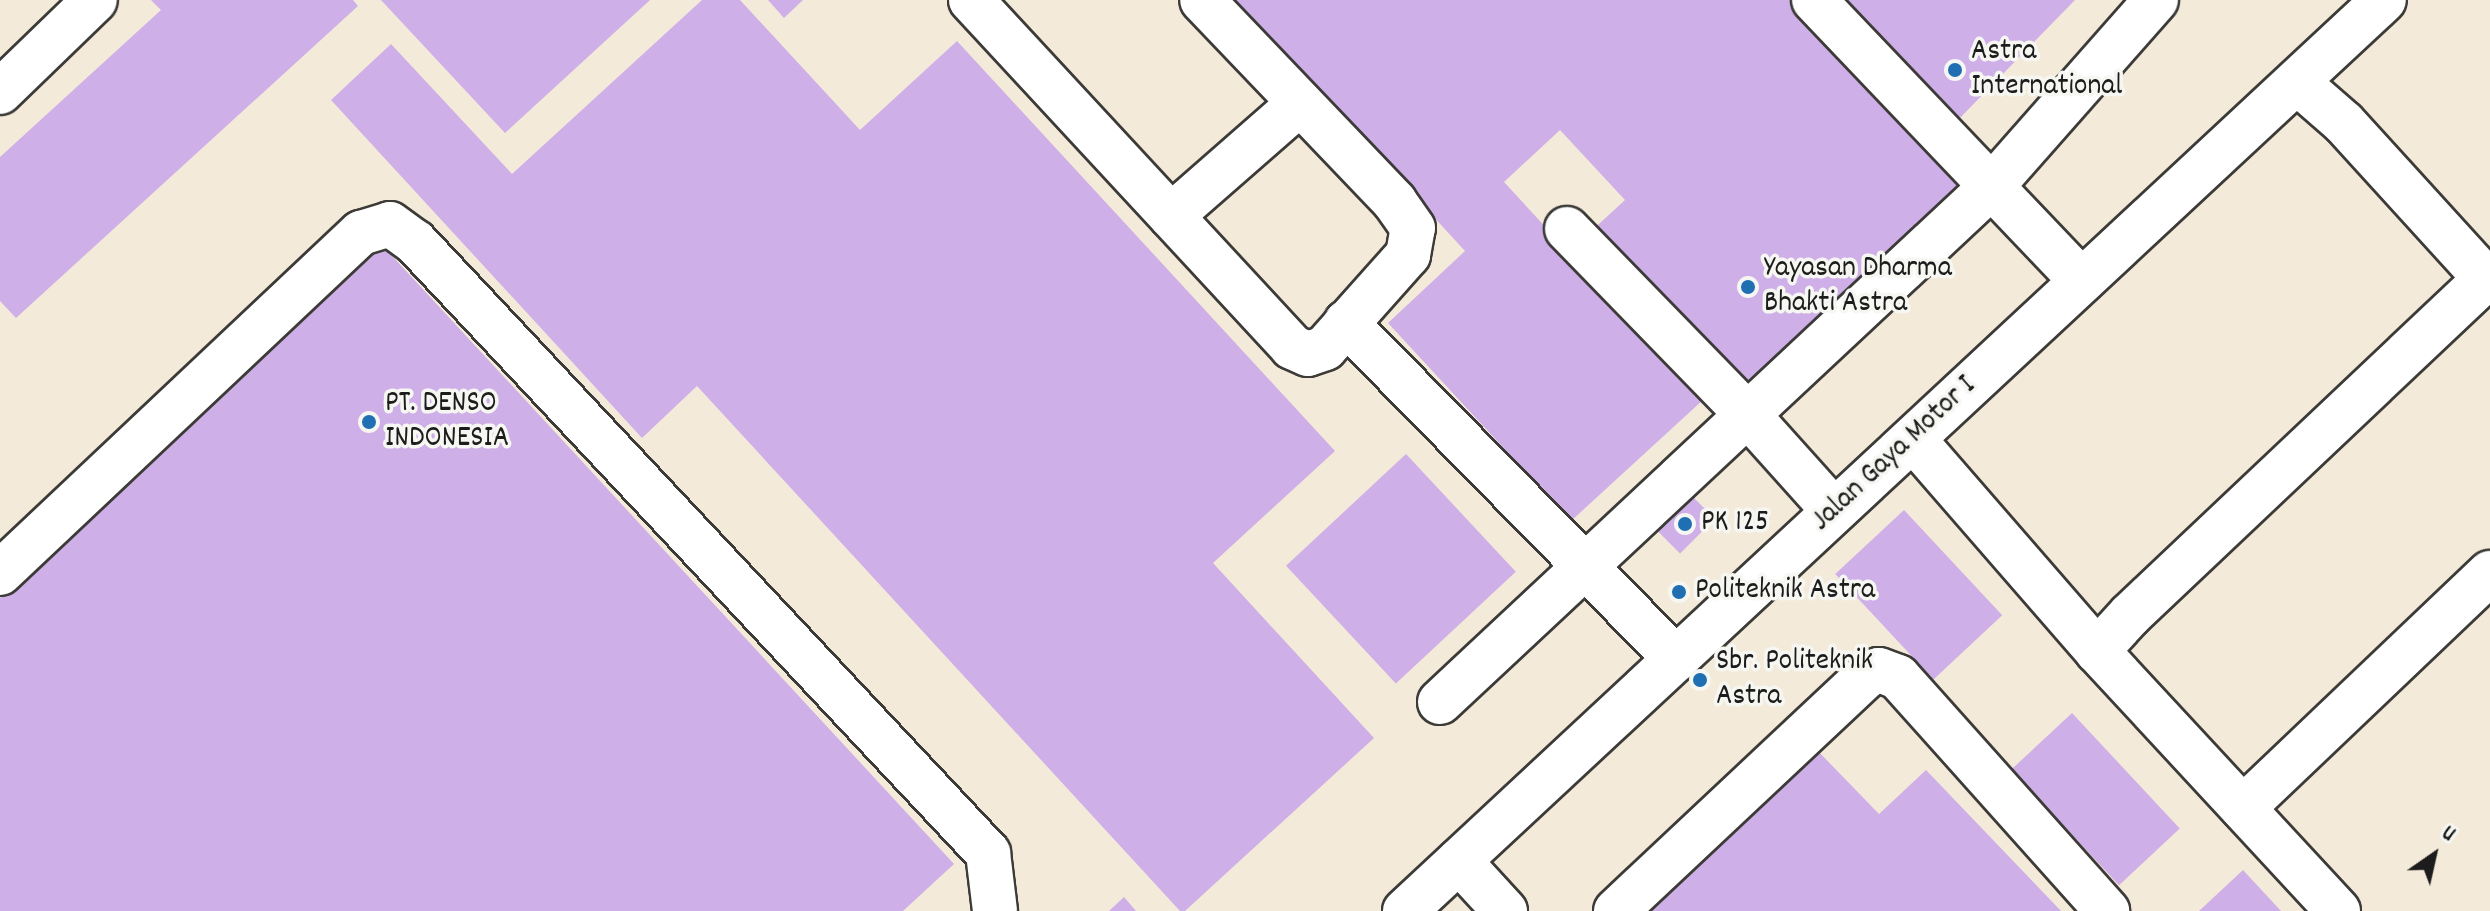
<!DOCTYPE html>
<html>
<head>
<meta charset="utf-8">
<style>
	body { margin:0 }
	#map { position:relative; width:2490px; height:911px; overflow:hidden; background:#f4eada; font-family:Dekko,sans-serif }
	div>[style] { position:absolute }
	.building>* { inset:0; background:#ceafe7; transform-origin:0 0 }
	.roads { filter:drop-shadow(2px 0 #3c3b38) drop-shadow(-2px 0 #3c3b38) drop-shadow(0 2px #3c3b38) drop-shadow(0 -2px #3c3b38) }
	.minor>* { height:44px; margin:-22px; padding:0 22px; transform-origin:22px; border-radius:22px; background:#fff }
	.dots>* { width:22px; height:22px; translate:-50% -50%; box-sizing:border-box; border:4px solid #f6f6f2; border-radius:50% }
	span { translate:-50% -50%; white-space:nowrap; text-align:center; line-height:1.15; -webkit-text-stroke:7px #f6f6f2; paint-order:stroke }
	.poi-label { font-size:30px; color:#1c1c1c }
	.left { translate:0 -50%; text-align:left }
	.street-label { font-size:30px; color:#1c1c1c }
	.north { position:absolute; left:2394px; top:815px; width:80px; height:80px; -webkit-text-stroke:6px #f6f6f2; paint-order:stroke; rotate:34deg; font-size:22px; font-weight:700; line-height:32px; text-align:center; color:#1c1c1c }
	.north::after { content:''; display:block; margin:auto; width:28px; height:36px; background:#1c1c1c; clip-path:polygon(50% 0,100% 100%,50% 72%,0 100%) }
</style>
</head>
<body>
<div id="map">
	<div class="building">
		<i style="clip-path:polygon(151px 0,353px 0,358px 6px,16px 318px,0 301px,0 157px,161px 10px)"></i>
		<i style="clip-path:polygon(381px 0,650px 0,505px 133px)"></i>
		<i style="clip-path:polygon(702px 0,740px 0,860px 130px,957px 41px,1335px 451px,1213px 563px,1374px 738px,1185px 911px,1180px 911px,697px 386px,642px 438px,331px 100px,391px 44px,512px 174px)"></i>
		<i style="clip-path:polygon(768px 0,803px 0,784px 18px)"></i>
		<i style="clip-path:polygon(1234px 0,1791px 0,1967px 190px,1738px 399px,1587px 235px,1625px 200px,1560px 130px,1504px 182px,1704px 399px,1571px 521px,1388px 323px,1465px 251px)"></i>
		<i style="clip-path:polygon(1831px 0,2075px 0,1957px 121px)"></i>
		<i style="clip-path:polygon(383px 246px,954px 864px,903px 911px,0 911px,0 598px)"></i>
		<i style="left:1406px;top:454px;width:161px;height:164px;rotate:47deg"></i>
		<i style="left:1690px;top:494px;width:35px;height:49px;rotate:45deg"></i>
		<i style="left:1904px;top:510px;width:144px;height:94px;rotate:47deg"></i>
		<i style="left:2072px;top:713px;width:158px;height:83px;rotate:47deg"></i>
		<i style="clip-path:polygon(1815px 748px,1879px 814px,1926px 770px,2061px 911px,1646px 911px)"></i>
		<i style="clip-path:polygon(2243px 870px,2281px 911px,2199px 911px)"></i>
		<i style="clip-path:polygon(1124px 897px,1136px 911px,1109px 911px)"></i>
	</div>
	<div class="roads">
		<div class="minor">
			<i style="left:971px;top:0;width:473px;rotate:47.2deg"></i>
			<i style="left:1292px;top:347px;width:17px;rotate:24deg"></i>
			<i style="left:1308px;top:354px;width:18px;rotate:-19deg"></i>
			<i style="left:1325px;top:348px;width:125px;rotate:-48.3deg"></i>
			<i style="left:1408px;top:255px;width:27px;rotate:-80deg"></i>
			<i style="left:1413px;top:228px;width:32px;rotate:-125deg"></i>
			<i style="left:1395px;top:202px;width:279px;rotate:-133.7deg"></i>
			<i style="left:1814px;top:0;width:388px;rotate:46.4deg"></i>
			<i style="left:2297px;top:82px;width:62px;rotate:41.1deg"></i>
			<i style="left:2344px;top:123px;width:211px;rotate:47.7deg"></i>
			<i style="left:0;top:92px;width:132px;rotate:-44.1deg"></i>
			<i style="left:1171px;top:216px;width:171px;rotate:-41.2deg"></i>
			<i style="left:1567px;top:229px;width:260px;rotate:45.8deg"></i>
			<i style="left:1748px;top:415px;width:129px;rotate:48.1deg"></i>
			<i style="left:1346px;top:323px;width:471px;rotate:45.5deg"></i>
			<i style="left:1913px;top:439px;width:281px;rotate:49deg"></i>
			<i style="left:0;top:573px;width:496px;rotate:-43.3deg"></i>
			<i style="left:361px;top:233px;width:30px;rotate:-17deg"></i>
			<i style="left:390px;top:224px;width:31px;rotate:36deg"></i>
			<i style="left:415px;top:242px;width:838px;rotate:46.84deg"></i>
			<i style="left:988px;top:853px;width:58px;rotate:83.1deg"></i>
			<i style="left:1440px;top:702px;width:756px;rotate:-43.07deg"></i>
			<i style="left:1992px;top:186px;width:248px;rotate:-48.6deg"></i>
			<i style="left:2243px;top:808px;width:341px;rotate:-43.6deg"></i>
			<i style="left:1459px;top:861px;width:68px;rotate:47.4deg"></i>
			<i style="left:1405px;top:911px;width:1337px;rotate:-42.94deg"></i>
			<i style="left:1616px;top:911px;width:343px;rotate:-43.2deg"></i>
			<i style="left:1866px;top:676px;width:14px;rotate:-25deg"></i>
			<i style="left:1879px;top:670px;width:20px;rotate:20deg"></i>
			<i style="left:1898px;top:677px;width:314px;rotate:48.2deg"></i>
			<i style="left:2338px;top:911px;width:355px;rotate:-132.8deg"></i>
			<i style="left:2097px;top:651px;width:49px;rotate:-47.5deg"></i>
			<i style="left:2130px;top:615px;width:495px;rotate:-43.4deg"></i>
		</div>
	</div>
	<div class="dots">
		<i style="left:1955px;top:70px;background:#1f6fb2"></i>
		<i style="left:1748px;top:287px;background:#1f6fb2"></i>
		<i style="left:369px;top:422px;background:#1f6fb2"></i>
		<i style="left:1685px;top:524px;background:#1f6fb2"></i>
		<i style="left:1679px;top:592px;background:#1f6fb2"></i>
		<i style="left:1700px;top:680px;background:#1f6fb2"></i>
	</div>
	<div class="poi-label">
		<span class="left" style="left:1971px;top:70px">Astra<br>International</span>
		<span class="left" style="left:1764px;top:287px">Yayasan Dharma<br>Bhakti Astra</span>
		<span class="left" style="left:385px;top:422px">PT. DENSO<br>INDONESIA</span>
		<span class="left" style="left:1701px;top:524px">PK 125</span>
		<span class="left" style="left:1695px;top:592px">Politeknik Astra</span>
		<span class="left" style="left:1716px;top:680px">Sbr. Politeknik<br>Astra</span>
	</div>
	<div class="street-label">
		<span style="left:1895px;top:455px;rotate:-43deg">Jalan Gaya Motor I</span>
	</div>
	<div class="north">U</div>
</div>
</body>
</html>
